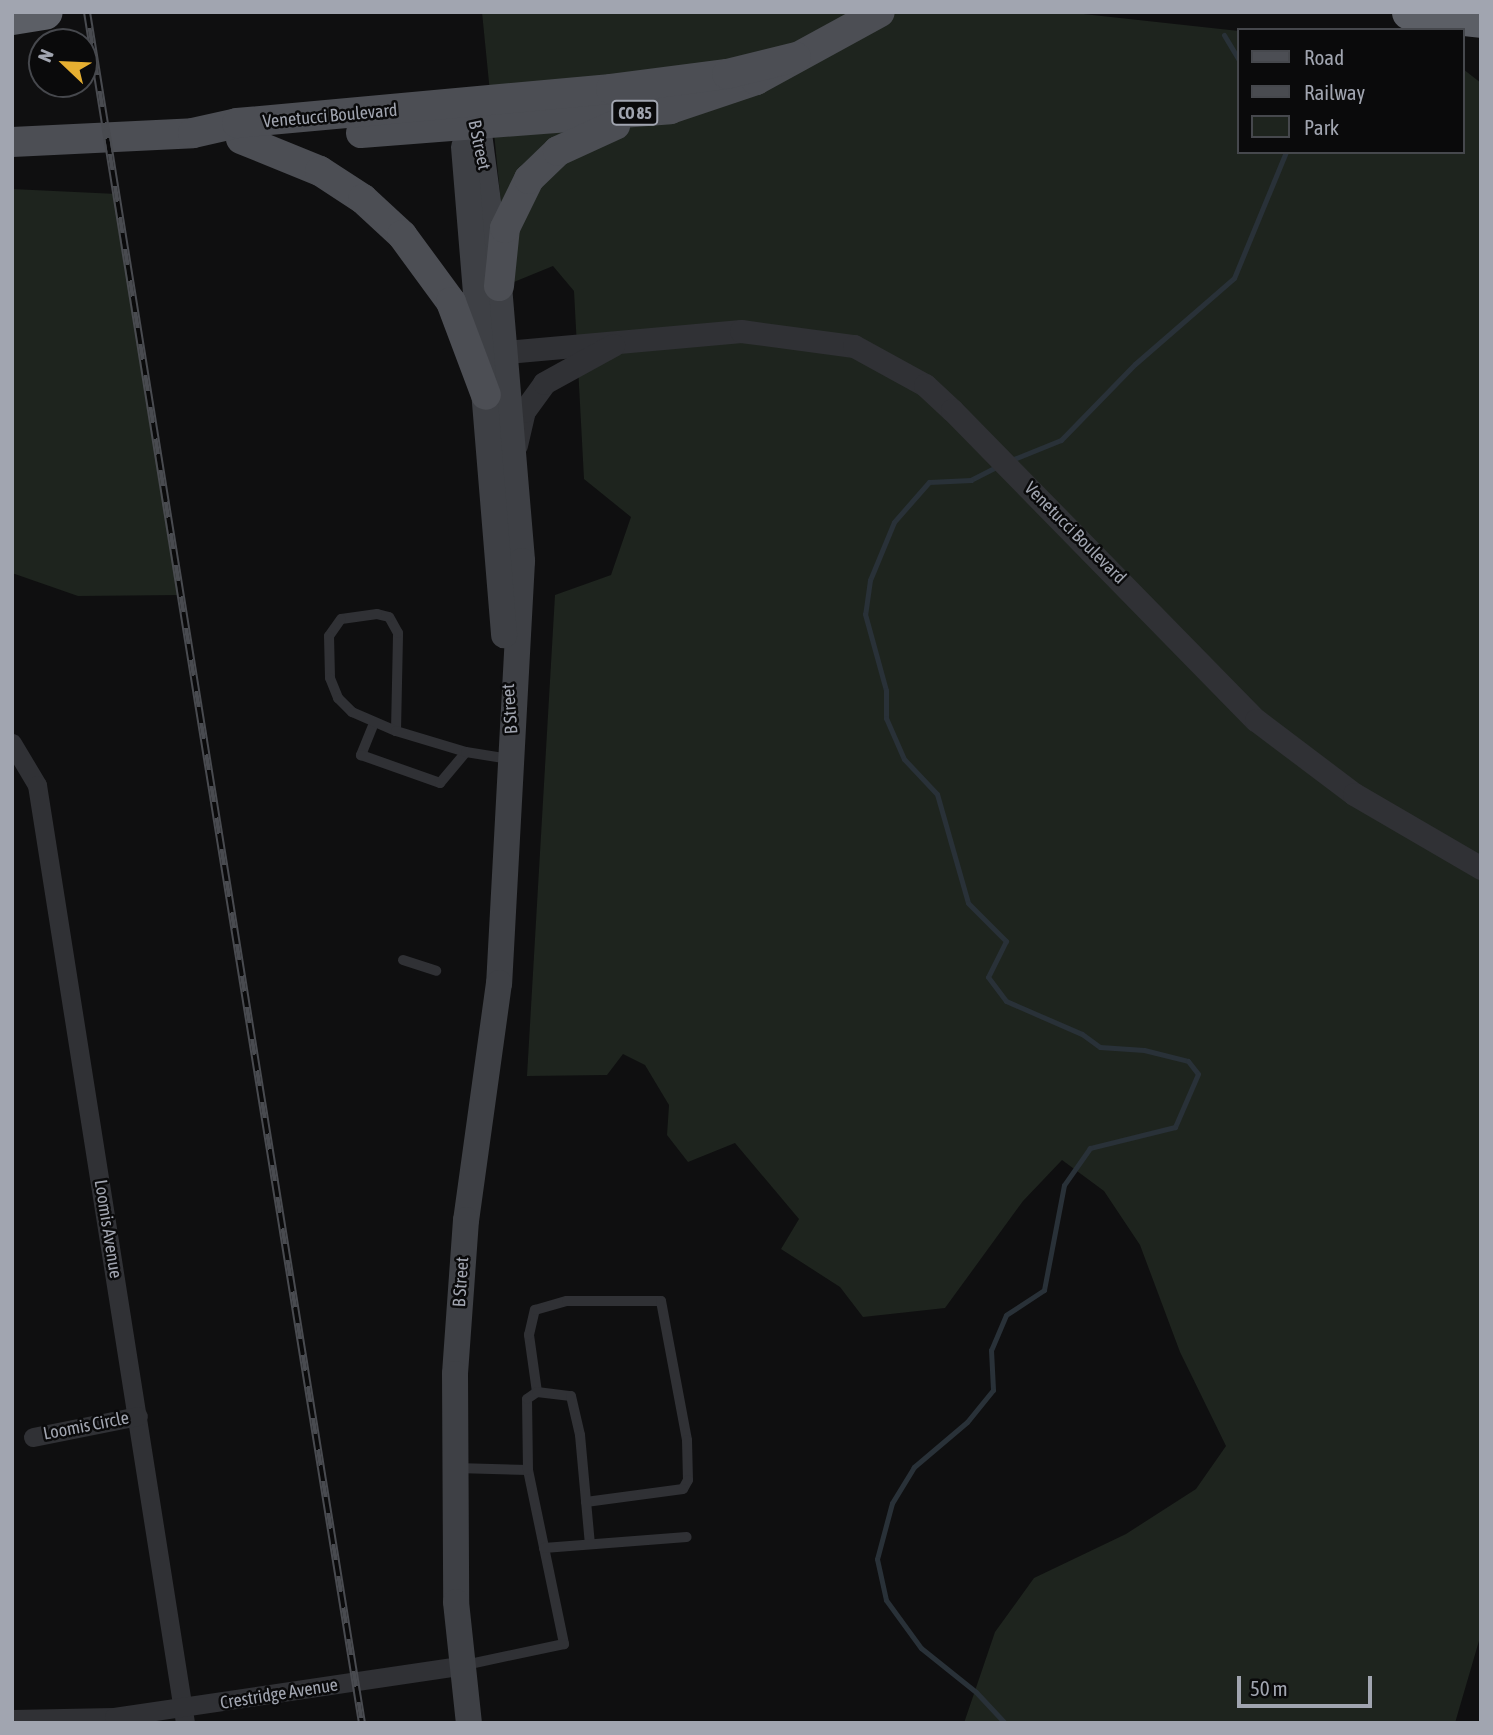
<!DOCTYPE html>
<html>
<head>
<meta charset="utf-8">
<style>
	body { margin:0 }
	#map { position:relative; width:1493px; height:1735px; overflow:hidden; background:#0f0f10; font-family:"Asap Condensed",sans-serif }
	div>[style] { position:absolute }
	.green>* { inset:0; background:#1e241e }
	.stream>* { height:5px; margin:-2.5px; padding:0 2.5px; transform-origin:2.5px; border-radius:2.5px; background:#293138 }
	.service>* { height:10px; margin:-5px; padding:0 5px; transform-origin:5px; border-radius:5px; background:#303135 }
	.minor>* { height:19px; margin:-9.5px; padding:0 9.5px; transform-origin:9.5px; border-radius:9.5px; background:#303135 }
	.tertiary>* { height:23px; margin:-11.5px; padding:0 11.5px; transform-origin:11.5px; border-radius:11.5px; background:#303135 }
	.secondary>* { height:26px; margin:-13px; padding:0 13px; transform-origin:13px; border-radius:13px; background:#3e4045 }
	.primary>* { height:30px; margin:-15px; padding:0 15px; transform-origin:15px; border-radius:15px; background:#4c4e54 }
	.motorway>* { height:35px; margin:-17.5px; padding:0 17.5px; transform-origin:17.5px; border-radius:17.5px; background:#5c5f66 }
	.rail>* { height:8px; margin-top:-4px; transform-origin:0; background:repeating-linear-gradient(90deg,#0a0a0b 0 16px,#494b50 0 32px); box-sizing:border-box; border-block:2px solid #494b50 }
	span { translate:-50% -50%; white-space:nowrap; text-align:center; line-height:1.15; -webkit-text-stroke:5px #0a0a0b; paint-order:stroke }
	.shield-label span { padding:2px 5px; background:#0a0a0b; border:2px solid; border-radius:5px; -webkit-text-stroke-width:0 }
	.shield-label { font-size:16px; color:#a1a5b0; font-weight:700 }
	.street-label { font-size:18px; color:#a1a5b0 }
	.frame { position:absolute; inset:0; border:14px solid #a1a5b0; pointer-events:none }
	.legend { position:absolute; left:1237px; top:28px; width:228px; height:126px; box-sizing:border-box; background:#0a0a0b; border:2px solid #46484d; margin:0; padding:9px 12px; list-style:none; font-size:21px; color:#a1a5b0 }
	.legend li { display:flex; align-items:center; gap:14px; height:35px }
	.legend b { width:35px; border:2px solid #46484d }
	.north { position:absolute; left:28px; top:28px; width:70px; height:70px; box-sizing:border-box; background:#0a0a0b; border:2px solid #46484d; border-radius:50%; rotate:293deg; font-size:19px; font-weight:700; line-height:28px; text-align:center; color:#a1a5b0 }
	.north::after { content:''; display:block; margin:auto; width:24px; height:32px; background:#e6af31; clip-path:polygon(50% 0,100% 100%,50% 72%,0 100%) }
	.scale { position:absolute; left:1237px; top:1676px; width:135px; height:32px; box-sizing:border-box; border:4px solid #a1a5b0; border-top:0; padding-left:9px; font-size:21px; line-height:24px; white-space:nowrap; color:#a1a5b0; -webkit-text-stroke:5px #0a0a0b; paint-order:stroke }
</style>
</head>
<body>
<div id="map">
	<div class="green">
		<i style="clip-path:polygon(482px 12px,1065px 12px,1239px 31px,1239px 152px,1463px 152px,1463px 69px,1481px 83px,1481px 1634px,1455px 1723px,964px 1723px,995px 1632px,1034px 1578px,1126px 1534px,1196px 1489px,1226px 1446px,1180px 1352px,1140px 1245px,1104px 1191px,1062px 1160px,1023px 1201px,945px 1308px,863px 1317px,840px 1287px,781px 1249px,799px 1219px,735px 1143px,688px 1162px,667px 1135px,669px 1105px,645px 1065px,623px 1054px,607px 1075px,527px 1076px,555px 595px,611px 575px,631px 517px,584px 479px,574px 291px,553px 266px,509px 284px)"></i>
		<i style="clip-path:polygon(12px 189px,117px 194px,182px 595px,78px 596px,12px 573px)"></i>
	</div>
	<div class="stream">
		<i style="left:1224px;top:35px;width:29px;rotate:59deg"></i>
		<i style="left:1009px;top:461px;width:56px;rotate:-22deg"></i>
		<i style="left:1061px;top:440px;width:106px;rotate:-45.8deg"></i>
		<i style="left:1135px;top:364px;width:131px;rotate:-41deg"></i>
		<i style="left:1234px;top:278px;width:136px;rotate:-67.6deg"></i>
		<i style="left:1000px;top:465px;width:33px;rotate:153deg"></i>
		<i style="left:971px;top:480px;width:42px;rotate:177.3deg"></i>
		<i style="left:929px;top:482px;width:53px;rotate:131.2deg"></i>
		<i style="left:894px;top:522px;width:63px;rotate:112.5deg"></i>
		<i style="left:870px;top:580px;width:34px;rotate:98deg"></i>
		<i style="left:865px;top:614px;width:79px;rotate:74.6deg"></i>
		<i style="left:886px;top:690px;width:28px;rotate:90deg"></i>
		<i style="left:886px;top:718px;width:45px;rotate:66.3deg"></i>
		<i style="left:904px;top:759px;width:48px;rotate:46.7deg"></i>
		<i style="left:937px;top:794px;width:113px;rotate:74.1deg"></i>
		<i style="left:968px;top:903px;width:54px;rotate:45deg"></i>
		<i style="left:1006px;top:941px;width:40px;rotate:116.6deg"></i>
		<i style="left:988px;top:977px;width:30px;rotate:53deg"></i>
		<i style="left:1006px;top:1001px;width:83px;rotate:23.5deg"></i>
		<i style="left:1082px;top:1034px;width:22px;rotate:36deg"></i>
		<i style="left:1100px;top:1047px;width:44px;rotate:3.9deg"></i>
		<i style="left:1144px;top:1050px;width:45px;rotate:14deg"></i>
		<i style="left:1188px;top:1061px;width:16px;rotate:52deg"></i>
		<i style="left:1198px;top:1074px;width:58px;rotate:113.5deg"></i>
		<i style="left:1175px;top:1127px;width:88px;rotate:166.1deg"></i>
		<i style="left:1090px;top:1148px;width:45px;rotate:125.1deg"></i>
		<i style="left:1064px;top:1185px;width:107px;rotate:100.8deg"></i>
		<i style="left:1044px;top:1290px;width:45px;rotate:146.7deg"></i>
		<i style="left:1006px;top:1315px;width:38px;rotate:113deg"></i>
		<i style="left:991px;top:1350px;width:40px;rotate:87.1deg"></i>
		<i style="left:993px;top:1390px;width:41px;rotate:129.1deg"></i>
		<i style="left:967px;top:1422px;width:70px;rotate:139.7deg"></i>
		<i style="left:914px;top:1467px;width:42px;rotate:121.4deg"></i>
		<i style="left:892px;top:1503px;width:58px;rotate:105deg"></i>
		<i style="left:877px;top:1559px;width:42px;rotate:77.6deg"></i>
		<i style="left:886px;top:1600px;width:59px;rotate:53.9deg"></i>
		<i style="left:921px;top:1648px;width:70px;rotate:38.7deg"></i>
		<i style="left:976px;top:1692px;width:42px;rotate:46.9deg"></i>
	</div>
	<div class="service">
		<i style="left:374px;top:723px;width:35px;rotate:112deg"></i>
		<i style="left:361px;top:755px;width:84px;rotate:19.5deg"></i>
		<i style="left:440px;top:783px;width:40px;rotate:-50deg"></i>
		<i style="left:396px;top:731px;width:98px;rotate:-88.8deg"></i>
		<i style="left:398px;top:633px;width:18px;rotate:-119deg"></i>
		<i style="left:389px;top:617px;width:12px;rotate:-166deg"></i>
		<i style="left:377px;top:614px;width:36px;rotate:172deg"></i>
		<i style="left:341px;top:619px;width:21px;rotate:125deg"></i>
		<i style="left:329px;top:636px;width:42px;rotate:88.6deg"></i>
		<i style="left:330px;top:678px;width:22px;rotate:68deg"></i>
		<i style="left:338px;top:698px;width:20px;rotate:45deg"></i>
		<i style="left:352px;top:712px;width:48px;rotate:23.4deg"></i>
		<i style="left:396px;top:731px;width:73px;rotate:16.7deg"></i>
		<i style="left:466px;top:752px;width:44px;rotate:9.2deg"></i>
		<i style="left:403px;top:960px;width:35px;rotate:18deg"></i>
		<i style="left:537px;top:1392px;width:58px;rotate:-98deg"></i>
		<i style="left:529px;top:1335px;width:26px;rotate:-77deg"></i>
		<i style="left:535px;top:1310px;width:33px;rotate:-16deg"></i>
		<i style="left:567px;top:1301px;width:94px"></i>
		<i style="left:661px;top:1301px;width:141px;rotate:79.4deg"></i>
		<i style="left:687px;top:1440px;width:40px;rotate:88.6deg"></i>
		<i style="left:688px;top:1480px;width:10px;rotate:119deg"></i>
		<i style="left:683px;top:1489px;width:98px;rotate:172.4deg"></i>
		<i style="left:456px;top:1468px;width:72px;rotate:1.6deg"></i>
		<i style="left:528px;top:1470px;width:178px;rotate:78.3deg"></i>
		<i style="left:564px;top:1644px;width:101px;rotate:168deg"></i>
		<i style="left:528px;top:1470px;width:71px;rotate:-90.8deg"></i>
		<i style="left:527px;top:1399px;width:12px;rotate:-35deg"></i>
		<i style="left:537px;top:1392px;width:34px;rotate:7deg"></i>
		<i style="left:571px;top:1396px;width:40px;rotate:77deg"></i>
		<i style="left:580px;top:1435px;width:109px;rotate:84.8deg"></i>
		<i style="left:544px;top:1548px;width:143px;rotate:-4.4deg"></i>
	</div>
	<div class="minor">
		<i style="left:12px;top:743px;width:49px;rotate:59.2deg"></i>
		<i style="left:37px;top:785px;width:950px;rotate:81.03deg"></i>
		<i style="left:33px;top:1437px;width:107px;rotate:-11.3deg"></i>
		<i style="left:12px;top:1719px;width:102px;rotate:-1.1deg"></i>
		<i style="left:114px;top:1717px;width:351px;rotate:-8.4deg"></i>
	</div>
	<div class="tertiary">
		<i style="left:506px;top:352px;width:236px;rotate:-5.1deg"></i>
		<i style="left:741px;top:331px;width:114px;rotate:7.6deg"></i>
		<i style="left:854px;top:346px;width:81px;rotate:28.8deg"></i>
		<i style="left:925px;top:385px;width:37px;rotate:43deg"></i>
		<i style="left:952px;top:410px;width:434px;rotate:45.6deg"></i>
		<i style="left:1256px;top:720px;width:123px;rotate:37.1deg"></i>
		<i style="left:1354px;top:794px;width:147px;rotate:30.2deg"></i>
		<i style="left:516px;top:445px;width:35px;rotate:-77deg"></i>
		<i style="left:524px;top:411px;width:34px;rotate:-54deg"></i>
		<i style="left:544px;top:383px;width:79px;rotate:-28.8deg"></i>
	</div>
	<div class="secondary">
		<i style="left:469px;top:106px;width:22px;rotate:66deg"></i>
		<i style="left:478px;top:126px;width:161px;rotate:82.5deg"></i>
		<i style="left:499px;top:286px;width:276px;rotate:85.2deg"></i>
		<i style="left:522px;top:561px;width:423px;rotate:93.1deg"></i>
		<i style="left:499px;top:983px;width:239px;rotate:97.9deg"></i>
		<i style="left:466px;top:1220px;width:154px;rotate:94.1deg"></i>
		<i style="left:455px;top:1374px;width:228px;rotate:89.7deg"></i>
		<i style="left:456px;top:1602px;width:122px;rotate:83.9deg"></i>
		<i style="left:464px;top:147px;width:490px;rotate:85.3deg"></i>
	</div>
	<div class="primary">
		<i style="left:361px;top:133px;width:310px;rotate:-4.4deg"></i>
		<i style="left:670px;top:109px;width:91px;rotate:-18.6deg"></i>
		<i style="left:756px;top:80px;width:141px;rotate:-28.7deg"></i>
		<i style="left:241px;top:139px;width:85px;rotate:22.1deg"></i>
		<i style="left:320px;top:171px;width:51px;rotate:33.1deg"></i>
		<i style="left:363px;top:199px;width:53px;rotate:42.7deg"></i>
		<i style="left:402px;top:235px;width:83px;rotate:53.8deg"></i>
		<i style="left:451px;top:302px;width:99px;rotate:69.4deg"></i>
		<i style="left:12px;top:142px;width:181px;rotate:-2.8deg"></i>
		<i style="left:193px;top:133px;width:45px;rotate:-12.8deg"></i>
		<i style="left:237px;top:123px;width:376px;rotate:-5.2deg"></i>
		<i style="left:611px;top:89px;width:117px;rotate:-7.4deg"></i>
		<i style="left:727px;top:74px;width:71px;rotate:-13.8deg"></i>
		<i style="left:499px;top:286px;width:58px;rotate:-84.1deg"></i>
		<i style="left:505px;top:228px;width:55px;rotate:-63.9deg"></i>
		<i style="left:529px;top:179px;width:40px;rotate:-44deg"></i>
		<i style="left:558px;top:151px;width:63px;rotate:-24.5deg"></i>
	</div>
	<div class="motorway">
		<i style="left:1409px;top:12px;width:72px;rotate:6.3deg"></i>
		<i style="left:12px;top:17px;width:33px;rotate:-9deg"></i>
	</div>
	<div class="rail">
		<i style="left:87px;top:12px;width:1733px;rotate:80.87deg"></i>
	</div>
	<div class="shield-label">
		<span style="left:635px;top:113px">CO 85</span>
	</div>
	<div class="street-label">
		<span style="left:330px;top:116px;rotate:-5deg">Venetucci Boulevard</span>
		<span style="left:479px;top:145px;rotate:78deg">B Street</span>
		<span style="left:1075px;top:533px;rotate:45deg">Venetucci Boulevard</span>
		<span style="left:510px;top:709px;rotate:-94deg">B Street</span>
		<span style="left:108px;top:1229px;rotate:81deg">Loomis Avenue</span>
		<span style="left:461px;top:1282px;rotate:-86deg">B Street</span>
		<span style="left:86px;top:1426px;rotate:-11deg">Loomis Circle</span>
		<span style="left:279px;top:1694px;rotate:-9deg">Crestridge Avenue</span>
	</div>
	<div class="frame"></div>
	<ul class="legend">
	<li><b style="height:9px;background:#4c4e54"></b>Road</li>
	<li><b style="height:9px;background:#494b50"></b>Railway</li>
	<li><b style="height:19px;background:#1e241e"></b>Park</li>
	</ul>
	<div class="north">N</div>
	<div class="scale">50 m</div>
</div>
</body>
</html>
